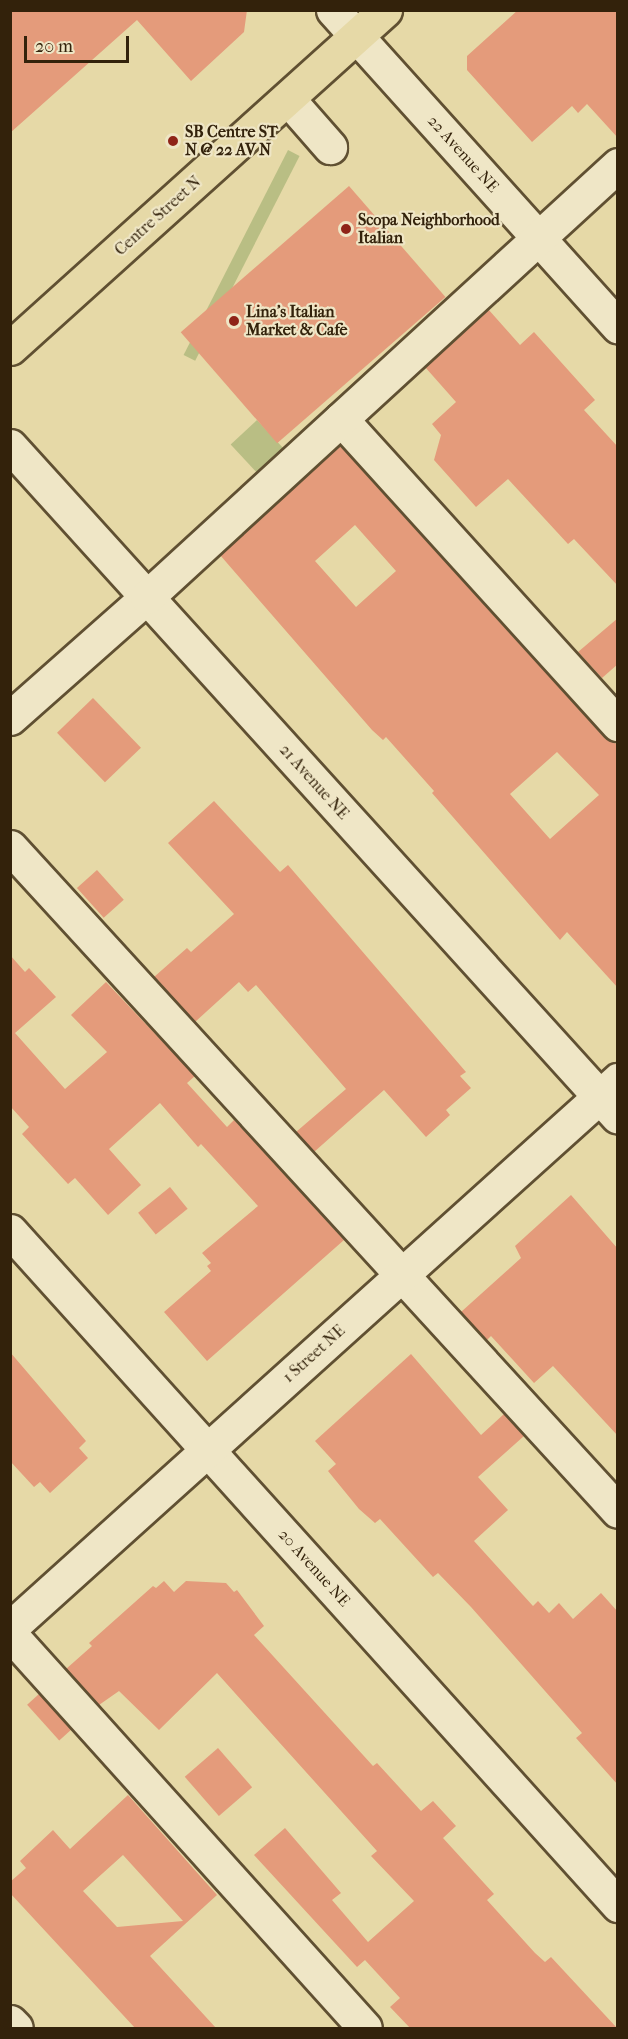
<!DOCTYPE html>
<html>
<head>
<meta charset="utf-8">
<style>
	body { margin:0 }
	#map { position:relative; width:628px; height:2039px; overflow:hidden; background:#e6d9a7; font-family:"IM FELL French Canon",serif }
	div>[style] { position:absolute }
	.green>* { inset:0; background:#b9be84; transform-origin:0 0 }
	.building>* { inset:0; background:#e49b7b; transform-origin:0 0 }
	.roads { filter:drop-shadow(2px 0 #605032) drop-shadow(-2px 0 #605032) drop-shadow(0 2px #605032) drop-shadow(0 -2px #605032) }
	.minor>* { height:33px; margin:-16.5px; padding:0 16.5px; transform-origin:16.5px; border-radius:16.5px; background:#efe6c6 }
	.major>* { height:33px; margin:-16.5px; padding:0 16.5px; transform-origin:16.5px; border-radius:16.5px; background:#e6d9a7 }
	.dots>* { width:16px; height:16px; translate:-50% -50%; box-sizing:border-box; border:3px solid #efe6c6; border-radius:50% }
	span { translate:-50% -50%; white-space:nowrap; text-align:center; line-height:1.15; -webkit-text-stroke:4.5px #efe6c6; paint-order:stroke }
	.poi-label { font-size:16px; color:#33220b; font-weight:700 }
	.left { translate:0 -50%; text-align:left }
	.street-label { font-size:16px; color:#33220b }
	.frame { position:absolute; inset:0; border:12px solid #33220b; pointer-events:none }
	.scale { position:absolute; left:24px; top:36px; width:105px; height:27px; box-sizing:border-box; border:3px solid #33220b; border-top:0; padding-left:8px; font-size:18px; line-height:21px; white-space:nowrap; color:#33220b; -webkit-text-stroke:4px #efe6c6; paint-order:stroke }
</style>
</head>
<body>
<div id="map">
	<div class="green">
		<i style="left:288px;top:150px;width:13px;height:230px;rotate:27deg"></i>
		<i style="left:257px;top:420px;width:40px;height:36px;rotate:47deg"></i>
	</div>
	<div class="building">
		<i style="clip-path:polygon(10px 10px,247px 10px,244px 32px,191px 81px,137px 20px,10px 133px)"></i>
		<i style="clip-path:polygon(518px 10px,618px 10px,618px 138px,587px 104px,578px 113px,572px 106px,532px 142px,467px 70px,467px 56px)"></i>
		<i style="left:349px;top:186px;width:147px;height:223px;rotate:49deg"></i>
		<i style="clip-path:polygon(488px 309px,520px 345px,534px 332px,595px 400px,584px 410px,618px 447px,618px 586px,574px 539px,568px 544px,508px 479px,476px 507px,434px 460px,441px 435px,432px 424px,456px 402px,425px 367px)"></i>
		<i style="clip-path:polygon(evenodd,340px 446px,604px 737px,618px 745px,618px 988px,567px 932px,560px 940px,432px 793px,434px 791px,386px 737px,383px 740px,372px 730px,220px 555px,340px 446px,355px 525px,396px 571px,356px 607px,315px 561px,355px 525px,340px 446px,557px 752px,599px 795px,550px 839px,510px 794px,557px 752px)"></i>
		<i style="clip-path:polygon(618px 618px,618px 664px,602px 678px,578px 652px)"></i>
		<i style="left:93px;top:698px;width:69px;height:50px;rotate:46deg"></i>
		<i style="clip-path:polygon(214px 801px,280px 872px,288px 865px,466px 1072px,460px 1076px,471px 1088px,446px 1110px,450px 1115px,426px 1137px,384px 1090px,314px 1152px,296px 1132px,346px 1089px,256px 985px,248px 992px,239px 982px,195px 1022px,154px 977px,187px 948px,191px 952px,234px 914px,168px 843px)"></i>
		<i style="left:97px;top:870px;width:40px;height:27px;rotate:48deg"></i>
		<i style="clip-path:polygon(10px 955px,25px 972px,29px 968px,56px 997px,15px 1033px,65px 1089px,107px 1052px,71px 1015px,106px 982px,195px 1076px,187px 1083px,227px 1127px,234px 1120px,344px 1240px,207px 1361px,164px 1312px,211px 1271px,207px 1266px,211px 1263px,202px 1253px,258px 1206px,201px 1144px,198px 1147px,160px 1103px,109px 1149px,141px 1185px,108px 1215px,75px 1178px,68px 1184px,22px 1134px,29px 1127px,10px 1106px)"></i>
		<i style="left:170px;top:1187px;width:28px;height:41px;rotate:51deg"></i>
		<i style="clip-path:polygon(571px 1195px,618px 1249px,618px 1436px,553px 1366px,534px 1383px,491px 1336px,487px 1340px,461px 1312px,521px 1258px,515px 1246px)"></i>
		<i style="clip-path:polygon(10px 1352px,86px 1441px,79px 1448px,88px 1458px,50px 1493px,40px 1482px,34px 1487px,10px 1461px)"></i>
		<i style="clip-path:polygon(411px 1354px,481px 1435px,504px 1414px,524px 1436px,478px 1477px,508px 1510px,474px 1541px,533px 1606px,538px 1601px,549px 1613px,559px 1603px,573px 1619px,601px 1593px,618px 1612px,618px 1785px,576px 1738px,582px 1733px,471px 1607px,438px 1573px,433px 1577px,380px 1519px,375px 1523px,359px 1509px,328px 1471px,336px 1464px,315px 1441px)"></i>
		<i style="clip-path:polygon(164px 1581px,174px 1592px,186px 1581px,226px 1583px,234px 1592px,237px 1590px,264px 1626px,254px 1635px,373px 1766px,377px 1763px,421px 1811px,433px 1801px,456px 1826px,443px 1838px,494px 1894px,487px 1900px,535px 1953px,545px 1962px,551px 1957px,617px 2028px,410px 2028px,390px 2007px,400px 1998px,365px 1960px,357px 1967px,254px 1855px,285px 1828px,341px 1893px,332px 1900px,368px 1942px,414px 1901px,371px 1856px,377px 1851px,217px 1673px,159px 1730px,119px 1691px,99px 1705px,66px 1669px,92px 1646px,89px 1643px,153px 1586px,156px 1588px)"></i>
		<i style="left:39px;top:1694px;width:48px;height:16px;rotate:48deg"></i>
		<i style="left:218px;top:1748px;width:52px;height:44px;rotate:49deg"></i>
		<i style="clip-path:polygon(evenodd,128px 1795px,217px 1895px,150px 1956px,216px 2028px,135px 2028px,10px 1893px,10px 1882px,26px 1868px,20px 1861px,53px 1830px,70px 1849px,128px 1795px,123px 1855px,183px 1921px,117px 1927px,83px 1891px,123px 1855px)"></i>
	</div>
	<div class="roads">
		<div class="minor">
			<i style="left:333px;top:10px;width:426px;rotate:48deg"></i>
			<i style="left:288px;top:99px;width:64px;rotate:48.8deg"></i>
			<i style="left:341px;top:419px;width:412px;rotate:47.8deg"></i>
			<i style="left:10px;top:446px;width:905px;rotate:47.82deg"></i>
			<i style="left:10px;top:718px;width:183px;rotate:-41.5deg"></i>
			<i style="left:147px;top:597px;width:639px;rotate:-42.53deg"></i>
			<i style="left:10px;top:847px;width:900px;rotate:47.52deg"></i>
			<i style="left:10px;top:1231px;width:908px;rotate:47.95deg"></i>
			<i style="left:10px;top:1628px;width:819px;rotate:-42.03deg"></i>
			<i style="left:10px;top:1634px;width:530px;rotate:47.98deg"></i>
			<i style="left:10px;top:2022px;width:8px;rotate:45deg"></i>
		</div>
		<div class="major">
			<i style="left:10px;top:348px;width:505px;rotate:-42.03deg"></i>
		</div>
	</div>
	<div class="dots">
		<i style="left:173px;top:141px;background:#8f2418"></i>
		<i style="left:346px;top:229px;background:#8f2418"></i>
		<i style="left:234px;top:321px;background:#8f2418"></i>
	</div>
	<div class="poi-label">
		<span class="left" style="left:185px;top:141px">SB Centre ST<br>N @ 22 AV N</span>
		<span class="left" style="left:358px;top:229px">Scopa Neighborhood<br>Italian</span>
		<span class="left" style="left:246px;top:321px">Lina's Italian<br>Market &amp; Cafe</span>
	</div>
	<div class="street-label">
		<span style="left:463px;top:154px;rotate:48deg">22 Avenue NE</span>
		<span style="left:158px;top:216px;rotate:-42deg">Centre Street N</span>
		<span style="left:314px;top:782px;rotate:48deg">21 Avenue NE</span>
		<span style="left:314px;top:1354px;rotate:-42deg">1 Street NE</span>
		<span style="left:314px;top:1568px;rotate:48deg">20 Avenue NE</span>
	</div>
	<div class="frame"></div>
	<div class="scale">20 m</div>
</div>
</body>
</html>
